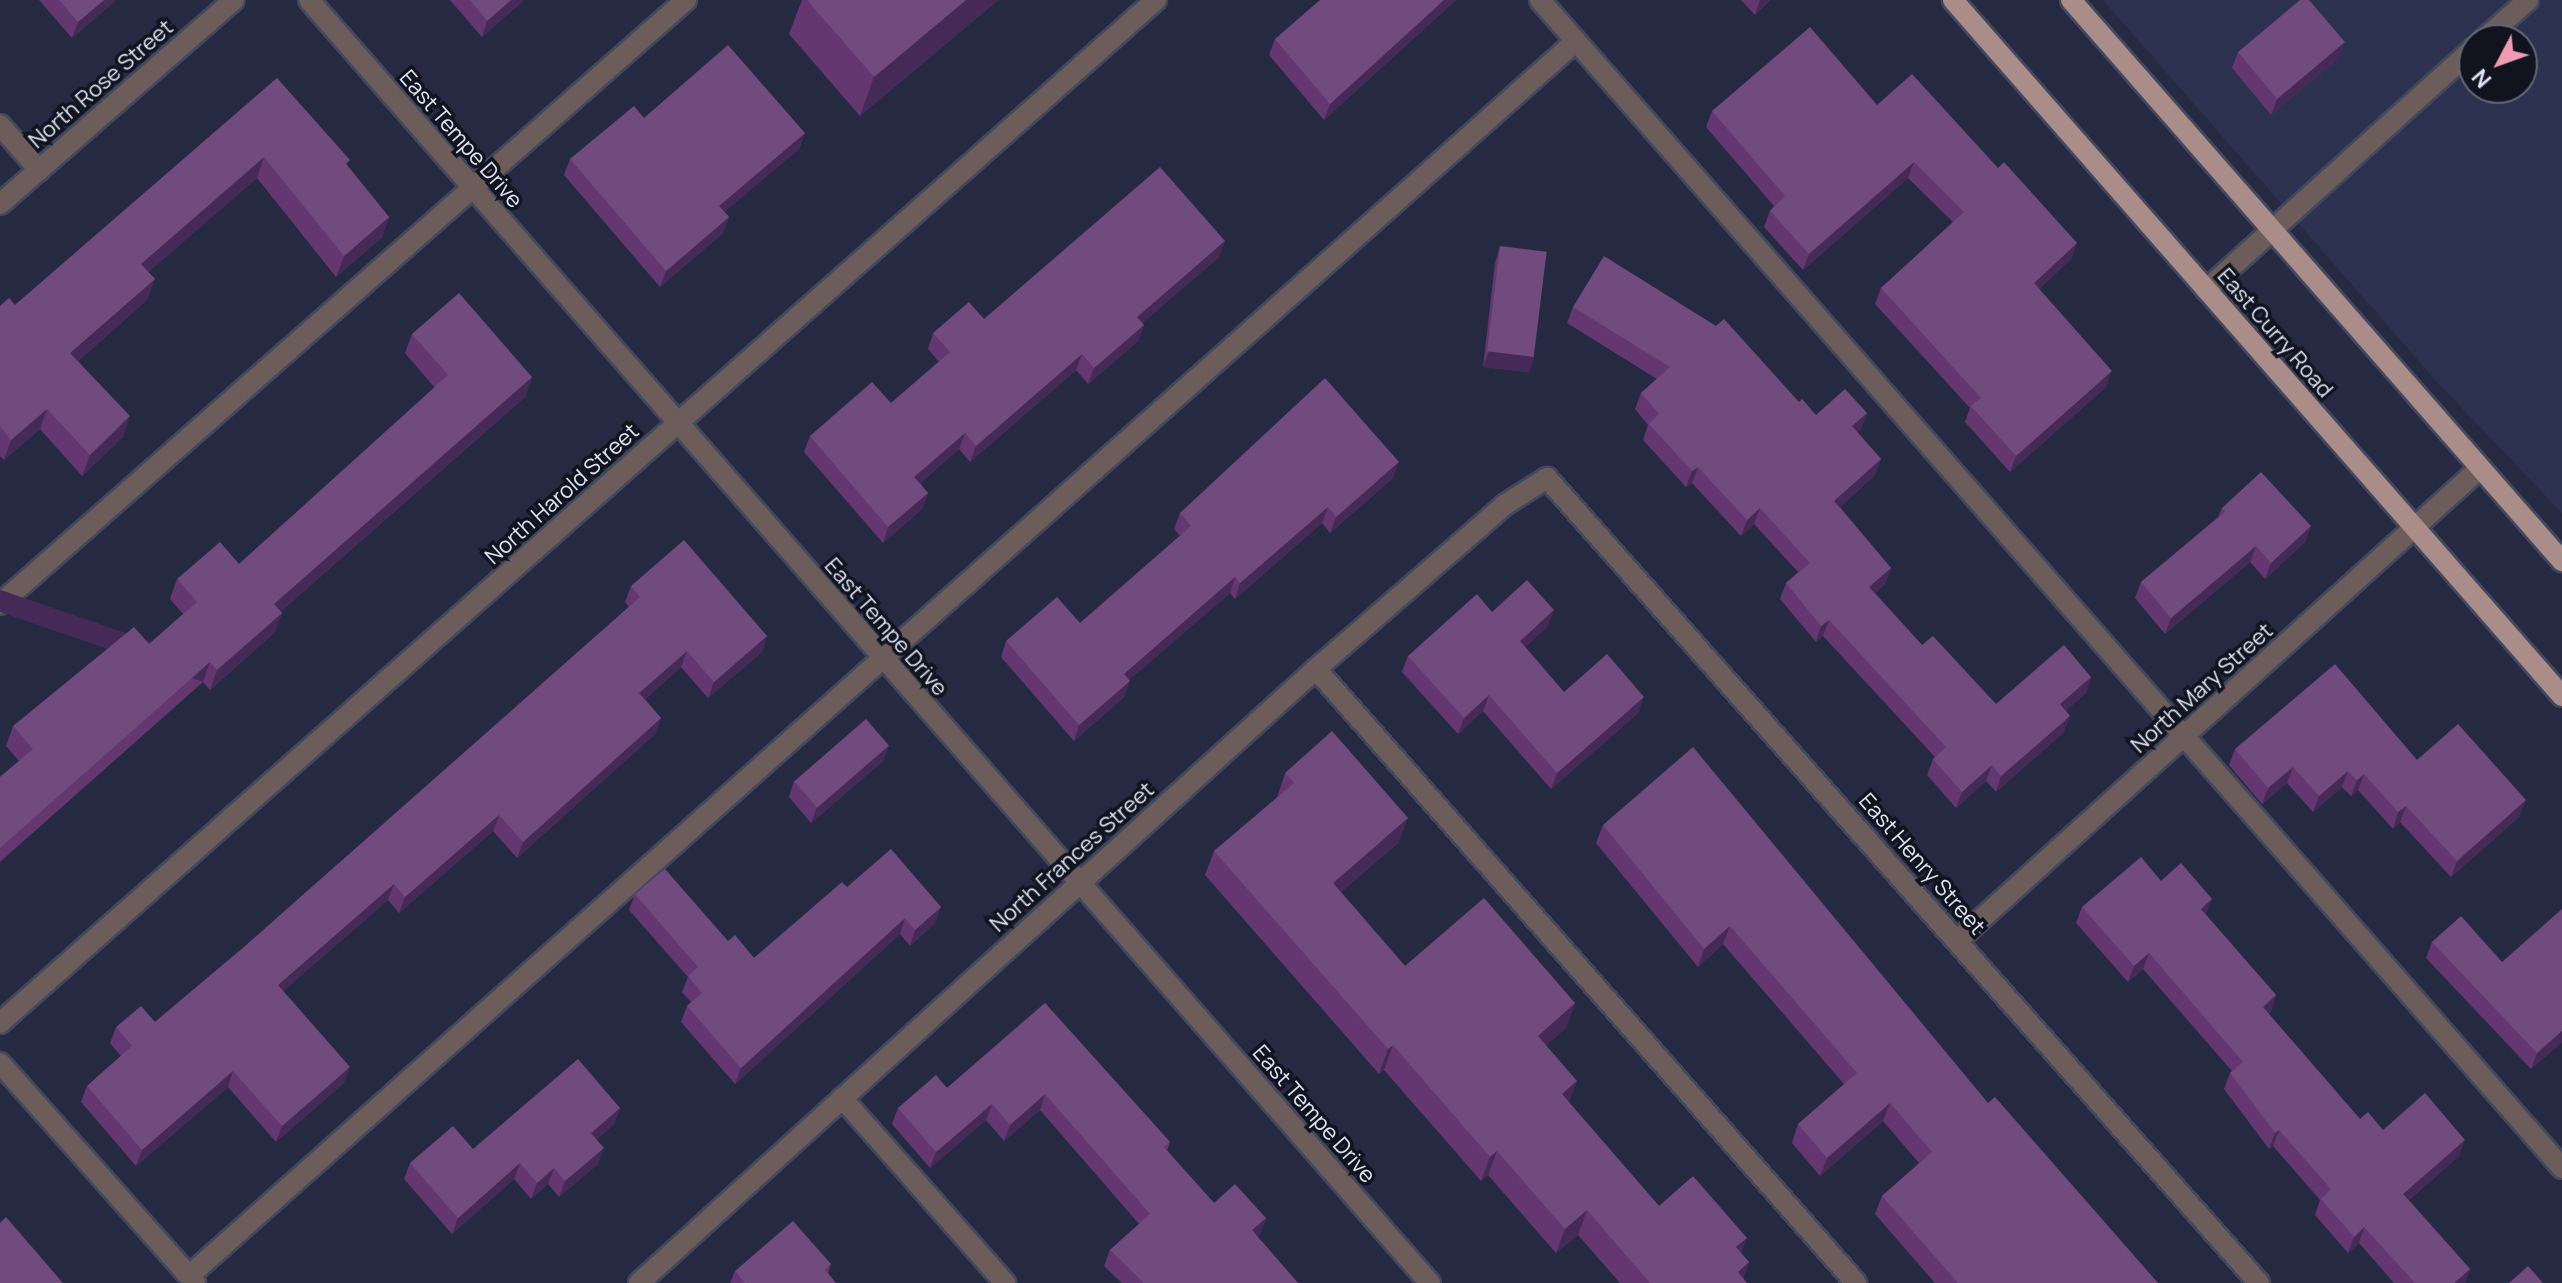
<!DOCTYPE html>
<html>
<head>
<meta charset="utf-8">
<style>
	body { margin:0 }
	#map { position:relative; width:2562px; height:1283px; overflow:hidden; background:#252a42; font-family:Manrope,sans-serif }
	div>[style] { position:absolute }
	.built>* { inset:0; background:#2b314f }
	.roads { filter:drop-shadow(2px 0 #43485e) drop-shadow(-2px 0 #43485e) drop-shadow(0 2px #43485e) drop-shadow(0 -2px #43485e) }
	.minor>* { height:20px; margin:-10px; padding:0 10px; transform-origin:10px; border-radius:10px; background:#6c5d5b }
	.major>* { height:20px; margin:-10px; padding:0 10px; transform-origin:10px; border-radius:10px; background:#aa8c88 }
	.wall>* { inset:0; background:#643770 }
	.shaded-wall>* { inset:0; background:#452a58; transform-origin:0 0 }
	.building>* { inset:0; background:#714a7e; transform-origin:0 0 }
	span { translate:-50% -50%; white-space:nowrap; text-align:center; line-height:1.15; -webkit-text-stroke:7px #11141f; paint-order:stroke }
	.street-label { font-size:22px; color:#dfe4f4 }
	.north { position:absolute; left:2458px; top:24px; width:80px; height:80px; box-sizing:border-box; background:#11141f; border:2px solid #636774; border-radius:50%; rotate:229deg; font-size:22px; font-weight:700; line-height:32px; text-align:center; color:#dfe4f4 }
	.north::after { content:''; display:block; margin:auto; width:28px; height:36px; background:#f19ab3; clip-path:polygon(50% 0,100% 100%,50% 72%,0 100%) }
</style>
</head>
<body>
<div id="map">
	<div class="built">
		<i style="clip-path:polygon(evenodd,2103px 0,2562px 0,2562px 513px,2437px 382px,2103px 0,2474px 40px,2522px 40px,2522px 88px,2474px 88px,2474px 40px)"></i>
	</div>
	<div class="roads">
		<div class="minor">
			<i style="left:309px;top:0;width:1704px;rotate:48.86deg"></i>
			<i style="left:1540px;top:0;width:1552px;rotate:48.81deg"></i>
			<i style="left:2483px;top:40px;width:60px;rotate:-41.6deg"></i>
			<i style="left:0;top:125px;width:60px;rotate:49.1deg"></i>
			<i style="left:0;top:204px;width:310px;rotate:-41.1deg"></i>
			<i style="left:2206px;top:290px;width:361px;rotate:-42.1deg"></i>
			<i style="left:0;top:604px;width:914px;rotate:-41.36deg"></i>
			<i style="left:1316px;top:669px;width:818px;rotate:48.67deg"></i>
			<i style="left:1957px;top:941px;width:702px;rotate:-42.11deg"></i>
			<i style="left:0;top:1023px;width:1544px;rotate:-41.51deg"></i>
			<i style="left:0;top:1063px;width:294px;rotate:48.4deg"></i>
			<i style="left:842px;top:1098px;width:247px;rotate:48.6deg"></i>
			<i style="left:189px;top:1276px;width:1856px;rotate:-41.68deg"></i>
			<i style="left:639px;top:1283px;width:914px;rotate:-42.21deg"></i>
			<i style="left:1316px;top:669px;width:252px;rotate:-41deg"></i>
			<i style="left:1506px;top:504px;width:49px;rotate:-32.4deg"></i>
			<i style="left:1547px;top:478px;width:1075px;rotate:48.51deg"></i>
		</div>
		<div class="major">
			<i style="left:1953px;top:0;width:925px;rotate:48.81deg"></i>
			<i style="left:2071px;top:0;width:746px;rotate:48.81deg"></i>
		</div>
	</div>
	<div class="wall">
		<i style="clip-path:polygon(39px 0,116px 0,72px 38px)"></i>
		<i style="clip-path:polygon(450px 0,524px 0,482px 37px)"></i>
		<i style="clip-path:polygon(802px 0,998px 0,860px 116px,789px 34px)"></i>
		<i style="clip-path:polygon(1456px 0,1324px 120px,1269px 55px,1275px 39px)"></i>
		<i style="clip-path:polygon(1741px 0,1770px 0,1755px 15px)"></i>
		<i style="clip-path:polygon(2238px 52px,2339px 58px,2271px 115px,2232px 68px)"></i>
		<i style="clip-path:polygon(277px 78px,389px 217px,382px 237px,336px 277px,257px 178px,148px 272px,155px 279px,147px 300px,78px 361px,123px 437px,82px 476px,40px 429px,4px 460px,0 456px,0 306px,15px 305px)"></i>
		<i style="clip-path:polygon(1877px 105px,1998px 168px,2077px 243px,2071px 259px,2039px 289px,2106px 387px,2010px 472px,1965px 422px,1970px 408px,1875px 304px,1881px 288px,1953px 222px,1908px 178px,1803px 270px,1764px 227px,1770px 211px,1774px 206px,1706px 127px,1712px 111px)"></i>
		<i style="clip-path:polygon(644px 118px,805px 133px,799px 149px,724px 212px,729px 217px,723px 233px,660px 287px,564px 175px,570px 159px)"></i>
		<i style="clip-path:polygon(1500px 246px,1529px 372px,1483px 367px,1495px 263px)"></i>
		<i style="clip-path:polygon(1219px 257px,1142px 323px,1144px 325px,1138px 341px,1088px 384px,1076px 370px,970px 462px,959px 449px,920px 483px,928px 493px,922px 509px,883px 543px,804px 452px,810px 436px,891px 403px,939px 362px,928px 349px,933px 333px)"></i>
		<i style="clip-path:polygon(1573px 307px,1799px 402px,1816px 415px,1867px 413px,1861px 429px,1857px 432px,1881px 459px,1875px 475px,1840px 507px,1891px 568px,1885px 584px,1875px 593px,1922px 645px,1996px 704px,2091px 677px,2086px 693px,2065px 711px,2064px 732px,1996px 792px,1986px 781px,1956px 808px,1927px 775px,1933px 759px,1935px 757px,1823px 636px,1816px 642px,1780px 599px,1786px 583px,1798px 572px,1754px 524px,1741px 536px,1692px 483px,1686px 487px,1643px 440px,1648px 425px,1635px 409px,1641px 393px,1657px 379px,1567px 323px)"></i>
		<i style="clip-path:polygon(412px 334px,532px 377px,525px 397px,280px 612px,282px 613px,274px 633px,210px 690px,203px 682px,0 862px,0 777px,19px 761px,6px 746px,13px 726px,149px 644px,183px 614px,170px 599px,177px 579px,239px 564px,435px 388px,405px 353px)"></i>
		<i style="clip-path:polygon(1393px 478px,1330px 533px,1322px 523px,1235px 599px,1230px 593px,1129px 680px,1124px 697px,1074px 741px,1001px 657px,1006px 641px,1080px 623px,1180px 536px,1174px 529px,1180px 513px)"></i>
		<i style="clip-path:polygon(2222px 508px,2311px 526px,2305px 542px,2265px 579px,2250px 562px,2165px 634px,2135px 598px,2141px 582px,2218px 517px)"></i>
		<i style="clip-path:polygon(631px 586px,767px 636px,762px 652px,708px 698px,681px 667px,645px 699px,661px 718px,655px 734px,517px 858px,493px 831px,399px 913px,388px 900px,283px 991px,344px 1083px,276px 1142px,228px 1087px,136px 1166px,81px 1102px,87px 1086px,121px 1056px,110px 1043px,116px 1027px,155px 1022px,244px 947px,629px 607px,625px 602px)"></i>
		<i style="clip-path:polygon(1492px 612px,1548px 626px,1525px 647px,1564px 692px,1638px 713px,1551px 789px,1483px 711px,1458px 734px,1402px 672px,1408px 656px)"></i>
		<i style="clip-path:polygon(889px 745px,883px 761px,811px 823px,789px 797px,794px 781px)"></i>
		<i style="clip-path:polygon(2235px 749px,2417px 760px,2520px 816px,2451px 877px,2400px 822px,2393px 829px,2358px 790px,2351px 796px,2342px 787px,2313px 812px,2287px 783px,2262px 804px,2229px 765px)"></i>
		<i style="clip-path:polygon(1285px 773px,1399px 842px,1341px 892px,1405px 966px,1575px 1003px,1566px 1028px,1546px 1045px,1569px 1103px,1659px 1206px,1741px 1253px,1749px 1262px,1743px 1279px,1747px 1283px,1620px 1283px,1578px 1235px,1556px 1253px,1488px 1175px,1481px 1181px,1384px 1070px,1379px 1074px,1205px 875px,1214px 851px,1277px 798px)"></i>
		<i style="clip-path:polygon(1603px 825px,1988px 1103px,2158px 1283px,1935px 1283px,1875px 1214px,1882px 1196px,1919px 1163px,1883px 1121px,1820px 1176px,1792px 1143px,1798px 1124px,1844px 1084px,1723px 944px,1698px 967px,1596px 843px)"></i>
		<i style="clip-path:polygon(2161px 881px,2206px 915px,2276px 995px,2271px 1011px,2268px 1014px,2360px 1119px,2383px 1130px,2459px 1156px,2409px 1200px,2470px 1269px,2465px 1283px,2394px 1283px,2359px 1243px,2348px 1253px,2315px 1215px,2320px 1200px,2273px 1146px,2269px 1149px,2224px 1089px,2230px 1073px,2232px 1071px,2143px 969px,2128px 982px,2076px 923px,2082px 907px)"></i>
		<i style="clip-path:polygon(847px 887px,941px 907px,935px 923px,910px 946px,900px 934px,735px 1084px,681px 1022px,687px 1006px,691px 1002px,682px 992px,688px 977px,629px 910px,635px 894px,728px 941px,754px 958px)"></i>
		<i style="clip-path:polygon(2432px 942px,2562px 1042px,2531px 1069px,2426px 958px)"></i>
		<i style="clip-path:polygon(1045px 1003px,1170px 1142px,1167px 1151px,1214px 1203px,1266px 1218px,1260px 1234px,1257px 1236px,1298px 1283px,1122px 1283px,1104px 1266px,1110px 1250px,1139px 1224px,1040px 1110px,1004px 1141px,986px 1120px,930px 1168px,892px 1124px,898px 1108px,947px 1088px)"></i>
		<i style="clip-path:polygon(620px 1108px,614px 1124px,596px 1140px,598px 1164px,559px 1197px,548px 1184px,531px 1199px,514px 1179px,452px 1234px,404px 1179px,410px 1163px,473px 1149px)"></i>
		<i style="clip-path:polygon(831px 1264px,828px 1273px,836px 1283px,730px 1283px,735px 1271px)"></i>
	</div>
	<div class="shaded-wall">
		<i style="clip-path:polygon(104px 0,116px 0,72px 38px,78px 22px)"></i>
		<i style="clip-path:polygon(511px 0,524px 0,482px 37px,487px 21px)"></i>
		<i style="clip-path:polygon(966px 0,998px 0,860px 116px,874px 77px)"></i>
		<i style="clip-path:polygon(1444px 0,1456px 0,1324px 120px,1330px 104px)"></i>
		<i style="clip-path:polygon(1760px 0,1770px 0,1755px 15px)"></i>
		<i style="clip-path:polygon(2345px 42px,2339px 58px,2271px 115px,2277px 99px)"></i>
		<i style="clip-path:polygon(805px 133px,799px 149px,713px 222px,719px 206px)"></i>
		<i style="clip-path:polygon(264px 157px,257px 178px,134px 285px,141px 264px)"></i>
		<i style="clip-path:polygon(1914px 162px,1908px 178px,1803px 270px,1809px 254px)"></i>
		<i style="clip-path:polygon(389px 217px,382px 237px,336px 277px,344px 256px)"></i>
		<i style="clip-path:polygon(729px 217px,723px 233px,660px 287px,666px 271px)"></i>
		<i style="clip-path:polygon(1225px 241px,1219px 257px,1131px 333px,1137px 317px)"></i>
		<i style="clip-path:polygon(2077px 243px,2071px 259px,2028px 299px,2034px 283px)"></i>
		<i style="clip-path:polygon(155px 279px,147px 300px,63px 374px,70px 353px)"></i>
		<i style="clip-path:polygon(1144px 325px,1138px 341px,1088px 384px,1094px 368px)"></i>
		<i style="clip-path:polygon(1489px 351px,1535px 356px,1529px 372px,1483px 367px)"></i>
		<i style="clip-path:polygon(1082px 354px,1076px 370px,970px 462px,976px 446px)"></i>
		<i style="clip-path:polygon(2112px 371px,2106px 387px,2010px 472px,2016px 456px)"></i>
		<i style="clip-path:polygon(532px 377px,525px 397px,266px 624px,274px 604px)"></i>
		<i style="clip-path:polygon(47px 409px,40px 429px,4px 460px,11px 440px)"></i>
		<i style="clip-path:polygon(1867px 413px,1861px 429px,1846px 442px,1852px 426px)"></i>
		<i style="clip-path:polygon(130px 416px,123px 437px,82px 476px,90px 455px)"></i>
		<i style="clip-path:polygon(965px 433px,959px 449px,908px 493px,914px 477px)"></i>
		<i style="clip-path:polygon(1881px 459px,1875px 475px,1829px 517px,1834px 501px)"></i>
		<i style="clip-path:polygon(1399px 462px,1393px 478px,1330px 533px,1336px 517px)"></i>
		<i style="clip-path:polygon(1698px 467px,1692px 483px,1686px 487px,1692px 471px)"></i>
		<i style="clip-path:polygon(928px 493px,922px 509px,883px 543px,888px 527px)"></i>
		<i style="clip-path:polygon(1328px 507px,1322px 523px,1235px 599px,1240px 583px)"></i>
		<i style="clip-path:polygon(1760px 508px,1754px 524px,1741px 536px,1747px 520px)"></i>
		<i style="clip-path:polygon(2311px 526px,2305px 542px,2265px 579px,2271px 563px)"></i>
		<i style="clip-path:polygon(2256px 546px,2250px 562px,2165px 634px,2171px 618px)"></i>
		<i style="clip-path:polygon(1891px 568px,1885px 584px,1863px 603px,1869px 587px)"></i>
		<i style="clip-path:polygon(1235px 577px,1230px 593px,1118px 690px,1124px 674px)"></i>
		<i style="clip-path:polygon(1554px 610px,1548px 626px,1514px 657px,1520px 641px)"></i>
		<i style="clip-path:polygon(282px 613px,274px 633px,210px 690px,217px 670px)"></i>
		<i style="clip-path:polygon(1829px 620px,1823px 636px,1816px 642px,1821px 626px)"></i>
		<i style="clip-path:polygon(767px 636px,762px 652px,708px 698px,714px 682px)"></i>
		<i style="clip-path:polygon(687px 651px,681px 667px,633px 709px,639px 693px)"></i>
		<i style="left:210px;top:662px;width:21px;height:281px;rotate:109deg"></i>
		<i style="clip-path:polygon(2091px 677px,2086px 693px,2054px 720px,2060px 704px)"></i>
		<i style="clip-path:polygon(1130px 681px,1124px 697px,1074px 741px,1079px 725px)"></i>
		<i style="clip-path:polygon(1489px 695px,1483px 711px,1458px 734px,1464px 718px)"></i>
		<i style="clip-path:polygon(1644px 697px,1638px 713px,1551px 789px,1557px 773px)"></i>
		<i style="clip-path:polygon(2070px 716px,2064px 732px,1996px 792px,2001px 776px)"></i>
		<i style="clip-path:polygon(661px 718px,655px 734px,517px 858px,523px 842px)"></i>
		<i style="clip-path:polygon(889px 745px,883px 761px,811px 823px,817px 807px)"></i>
		<i style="clip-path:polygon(1992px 765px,1986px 781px,1956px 808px,1962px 792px)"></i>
		<i style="clip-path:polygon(2293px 767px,2287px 783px,2262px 804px,2268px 788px)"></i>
		<i style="clip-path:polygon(2348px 771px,2342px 787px,2313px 812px,2319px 796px)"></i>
		<i style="clip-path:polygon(2364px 774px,2358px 790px,2351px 796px,2357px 780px)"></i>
		<i style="clip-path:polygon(2526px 800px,2520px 816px,2451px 877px,2457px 861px)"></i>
		<i style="clip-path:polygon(2406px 806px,2400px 822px,2393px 829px,2398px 812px)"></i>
		<i style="clip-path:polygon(499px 815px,493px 831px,399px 913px,405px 897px)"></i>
		<i style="clip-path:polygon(1408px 818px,1399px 842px,1324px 907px,1333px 883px)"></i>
		<i style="clip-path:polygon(394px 884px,388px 900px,272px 1001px,278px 985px)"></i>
		<i style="clip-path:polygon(2212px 899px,2206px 915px,2201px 909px)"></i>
		<i style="clip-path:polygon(941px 907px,935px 923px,910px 946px,915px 930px)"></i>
		<i style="clip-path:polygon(905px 918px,900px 934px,735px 1084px,741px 1068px)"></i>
		<i style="clip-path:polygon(1730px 926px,1723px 944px,1698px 967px,1704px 949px)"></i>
		<i style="clip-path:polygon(2149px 953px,2143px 969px,2128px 982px,2134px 966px)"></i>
		<i style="clip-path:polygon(2276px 995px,2271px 1011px,2257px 1023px,2263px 1007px)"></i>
		<i style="clip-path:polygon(1575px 1003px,1566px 1028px,1529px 1060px,1538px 1036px)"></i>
		<i style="clip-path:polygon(2562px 1031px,2562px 1042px,2531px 1069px,2537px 1053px)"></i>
		<i style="clip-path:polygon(1393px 1045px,1384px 1070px,1379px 1074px,1388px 1049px)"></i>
		<i style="clip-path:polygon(350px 1067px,344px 1083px,276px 1142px,282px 1126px)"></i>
		<i style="clip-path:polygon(233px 1071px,228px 1087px,136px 1166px,142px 1150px)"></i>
		<i style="clip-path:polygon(1577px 1081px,1568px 1105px,1562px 1094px)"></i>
		<i style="clip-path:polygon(1045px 1094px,1040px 1110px,1004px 1141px,1010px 1125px)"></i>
		<i style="clip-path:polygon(1890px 1103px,1883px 1121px,1820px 1176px,1827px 1158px)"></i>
		<i style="clip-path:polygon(992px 1104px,986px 1120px,930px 1168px,936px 1152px)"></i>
		<i style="clip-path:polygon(620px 1108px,614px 1124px,585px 1149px,591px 1133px)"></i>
		<i style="clip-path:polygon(2279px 1130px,2273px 1146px,2269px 1149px,2275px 1133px)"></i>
		<i style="clip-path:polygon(2465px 1140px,2459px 1156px,2397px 1210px,2403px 1194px)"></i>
		<i style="clip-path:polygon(604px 1148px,598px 1164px,559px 1197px,565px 1181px)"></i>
		<i style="clip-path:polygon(1497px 1151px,1488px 1175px,1481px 1181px,1490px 1157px)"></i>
		<i style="clip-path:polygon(520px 1163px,514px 1179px,452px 1234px,458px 1218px)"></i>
		<i style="clip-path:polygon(554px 1168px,548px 1184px,531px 1199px,537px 1183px)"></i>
		<i style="clip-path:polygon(1587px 1210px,1578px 1235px,1556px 1253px,1565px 1229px)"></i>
		<i style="clip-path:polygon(1266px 1218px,1260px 1234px,1246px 1246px,1252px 1230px)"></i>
		<i style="clip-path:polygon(2364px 1227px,2359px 1243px,2348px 1253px,2354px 1237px)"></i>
		<i style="clip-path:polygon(1747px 1238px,1738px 1262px,1736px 1247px)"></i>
		<i style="clip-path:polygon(1749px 1262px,1742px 1283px,1738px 1272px)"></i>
		<i style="clip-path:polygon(2470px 1269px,2465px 1283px,2454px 1283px)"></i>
	</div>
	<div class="building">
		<i style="clip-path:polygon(59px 0,104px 0,78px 22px)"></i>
		<i style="clip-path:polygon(470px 0,511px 0,487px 21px)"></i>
		<i style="clip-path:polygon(807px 0,966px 0,874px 77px)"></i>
		<i style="clip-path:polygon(1320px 0,1444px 0,1330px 104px,1275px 39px)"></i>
		<i style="clip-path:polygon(2300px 0,2309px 0,2345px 42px,2277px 99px,2238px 52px)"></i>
		<i style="clip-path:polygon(1810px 27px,1877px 105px,1912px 74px,1998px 168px,2004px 162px,2077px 243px,2034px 283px,2112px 371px,2016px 456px,1971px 406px,1981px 398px,1881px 288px,1964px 212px,1914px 162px,1809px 254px,1770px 211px,1785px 196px,1712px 111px)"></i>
		<i style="clip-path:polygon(728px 45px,805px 133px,719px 206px,729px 217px,666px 271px,570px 159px,634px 106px,644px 118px)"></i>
		<i style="clip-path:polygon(277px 78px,350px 160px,346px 164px,389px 217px,344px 256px,264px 157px,141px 264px,155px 279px,70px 353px,130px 416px,90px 455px,47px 409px,11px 440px,0 426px,0 306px,9px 298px,15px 305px)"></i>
		<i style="clip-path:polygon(1160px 167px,1225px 241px,1137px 317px,1144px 325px,1094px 368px,1082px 354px,976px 446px,965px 433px,914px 477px,928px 493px,888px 527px,810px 436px,872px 382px,891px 403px,950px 352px,933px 333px,969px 302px,984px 319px)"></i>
		<i style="left:1500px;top:246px;width:47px;height:106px;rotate:7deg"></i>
		<i style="clip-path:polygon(1604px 256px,1716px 326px,1724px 319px,1799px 402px,1802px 399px,1816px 415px,1845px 389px,1867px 413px,1852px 426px,1881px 459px,1834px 501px,1891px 568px,1869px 587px,1922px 645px,1933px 636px,1996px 704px,2064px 645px,2091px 677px,2060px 704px,2070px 716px,2001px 776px,1992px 765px,1962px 792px,1933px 759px,1946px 747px,1829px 620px,1821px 626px,1786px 583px,1810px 563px,1760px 508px,1747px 520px,1698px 467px,1692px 471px,1649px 424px,1659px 414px,1641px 393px,1670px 367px,1573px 307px)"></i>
		<i style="clip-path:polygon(459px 293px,532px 377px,274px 604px,282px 613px,217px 670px,210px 662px,0 848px,0 777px,33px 749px,13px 726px,134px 627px,149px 644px,197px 602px,177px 579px,220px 542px,239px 564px,448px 375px,412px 334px)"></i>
		<i style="clip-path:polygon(1325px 378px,1399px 462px,1336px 517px,1328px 507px,1240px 583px,1235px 577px,1124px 674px,1130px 681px,1079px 725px,1006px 641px,1057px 597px,1080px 623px,1191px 526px,1180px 513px)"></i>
		<i style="clip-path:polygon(2261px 472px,2311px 526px,2271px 563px,2256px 546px,2171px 618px,2141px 582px,2225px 512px,2222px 508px)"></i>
		<i style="clip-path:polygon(684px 540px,767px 636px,714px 682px,687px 651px,639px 693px,661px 718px,523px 842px,499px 815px,405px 897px,394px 884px,278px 985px,350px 1067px,282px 1126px,233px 1071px,142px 1150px,87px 1086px,132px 1046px,116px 1027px,141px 1006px,155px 1022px,244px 947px,640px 597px,631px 586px)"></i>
		<i style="clip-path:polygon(1527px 580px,1554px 610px,1520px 641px,1564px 692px,1607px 654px,1644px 697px,1557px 773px,1489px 695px,1464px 718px,1408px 656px,1477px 594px,1492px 612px)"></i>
		<i style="clip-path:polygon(2335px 664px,2417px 760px,2458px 724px,2526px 800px,2457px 861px,2406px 806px,2398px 812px,2364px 774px,2357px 780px,2348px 771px,2319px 796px,2293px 767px,2268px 788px,2235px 749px)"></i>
		<i style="left:866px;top:719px;width:35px;height:95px;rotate:49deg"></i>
		<i style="clip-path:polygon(1332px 731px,1408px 818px,1333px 883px,1405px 966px,1484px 898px,1575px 1003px,1538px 1036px,1577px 1081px,1562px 1094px,1659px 1206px,1693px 1176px,1747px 1238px,1736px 1247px,1749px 1262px,1738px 1272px,1747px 1283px,1650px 1283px,1587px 1210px,1565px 1229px,1497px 1151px,1490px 1157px,1393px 1045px,1388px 1049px,1214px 851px,1294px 783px,1285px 773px)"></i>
		<i style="clip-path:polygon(1693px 747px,1988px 1103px,1995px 1097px,2158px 1283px,1958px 1283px,1882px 1196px,1932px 1152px,1890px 1103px,1827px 1158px,1798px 1124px,1857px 1073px,1730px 926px,1704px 949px,1603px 825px)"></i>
		<i style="clip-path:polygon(891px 849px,941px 907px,915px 930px,905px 918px,741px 1068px,687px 1006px,702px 993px,688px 976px,698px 967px,635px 894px,665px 869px,728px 941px,735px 935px,754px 958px,842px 882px,847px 887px)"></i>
		<i style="clip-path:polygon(2141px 857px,2161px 881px,2181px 863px,2212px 899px,2201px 909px,2276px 995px,2263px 1007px,2360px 1119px,2368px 1112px,2383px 1130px,2425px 1093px,2465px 1140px,2403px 1194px,2470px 1269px,2454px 1283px,2415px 1283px,2364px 1227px,2354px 1237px,2321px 1199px,2331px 1189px,2279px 1130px,2275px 1133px,2230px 1073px,2243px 1062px,2149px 953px,2134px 966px,2082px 907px)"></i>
		<i style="clip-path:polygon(2562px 909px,2562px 1031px,2537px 1053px,2432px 942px,2461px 916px,2502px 962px)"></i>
		<i style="clip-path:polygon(1045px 1003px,1170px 1142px,1164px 1147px,1214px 1203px,1235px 1184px,1266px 1218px,1252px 1230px,1298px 1283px,1144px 1283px,1110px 1250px,1150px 1214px,1045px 1094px,1010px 1125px,992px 1104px,936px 1152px,898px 1108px,936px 1075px,947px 1088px)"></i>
		<i style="clip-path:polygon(578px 1059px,620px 1108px,591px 1133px,604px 1148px,565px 1181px,554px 1168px,537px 1183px,520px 1163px,458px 1218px,410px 1163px,453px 1126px,473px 1149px)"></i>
		<i style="clip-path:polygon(6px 1217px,63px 1283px,0 1283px,0 1223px)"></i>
		<i style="clip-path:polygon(793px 1221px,831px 1264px,825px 1270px,836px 1283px,745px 1283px,735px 1271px)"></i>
		<i style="clip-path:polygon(2528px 1266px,2543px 1283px,2509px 1283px)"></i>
	</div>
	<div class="street-label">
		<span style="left:101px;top:84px;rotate:-41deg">North Rose Street</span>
		<span style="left:461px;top:139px;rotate:49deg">East Tempe Drive</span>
		<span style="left:2275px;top:333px;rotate:49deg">East Curry Road</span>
		<span style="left:562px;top:494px;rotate:-42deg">North Harold Street</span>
		<span style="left:886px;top:627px;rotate:49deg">East Tempe Drive</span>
		<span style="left:2202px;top:688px;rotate:-42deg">North Mary Street</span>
		<span style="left:1072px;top:857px;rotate:-42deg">North Frances Street</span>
		<span style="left:1922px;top:864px;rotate:49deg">East Henry Street</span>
		<span style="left:1314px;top:1114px;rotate:49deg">East Tempe Drive</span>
	</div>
	<div class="north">N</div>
</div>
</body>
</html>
